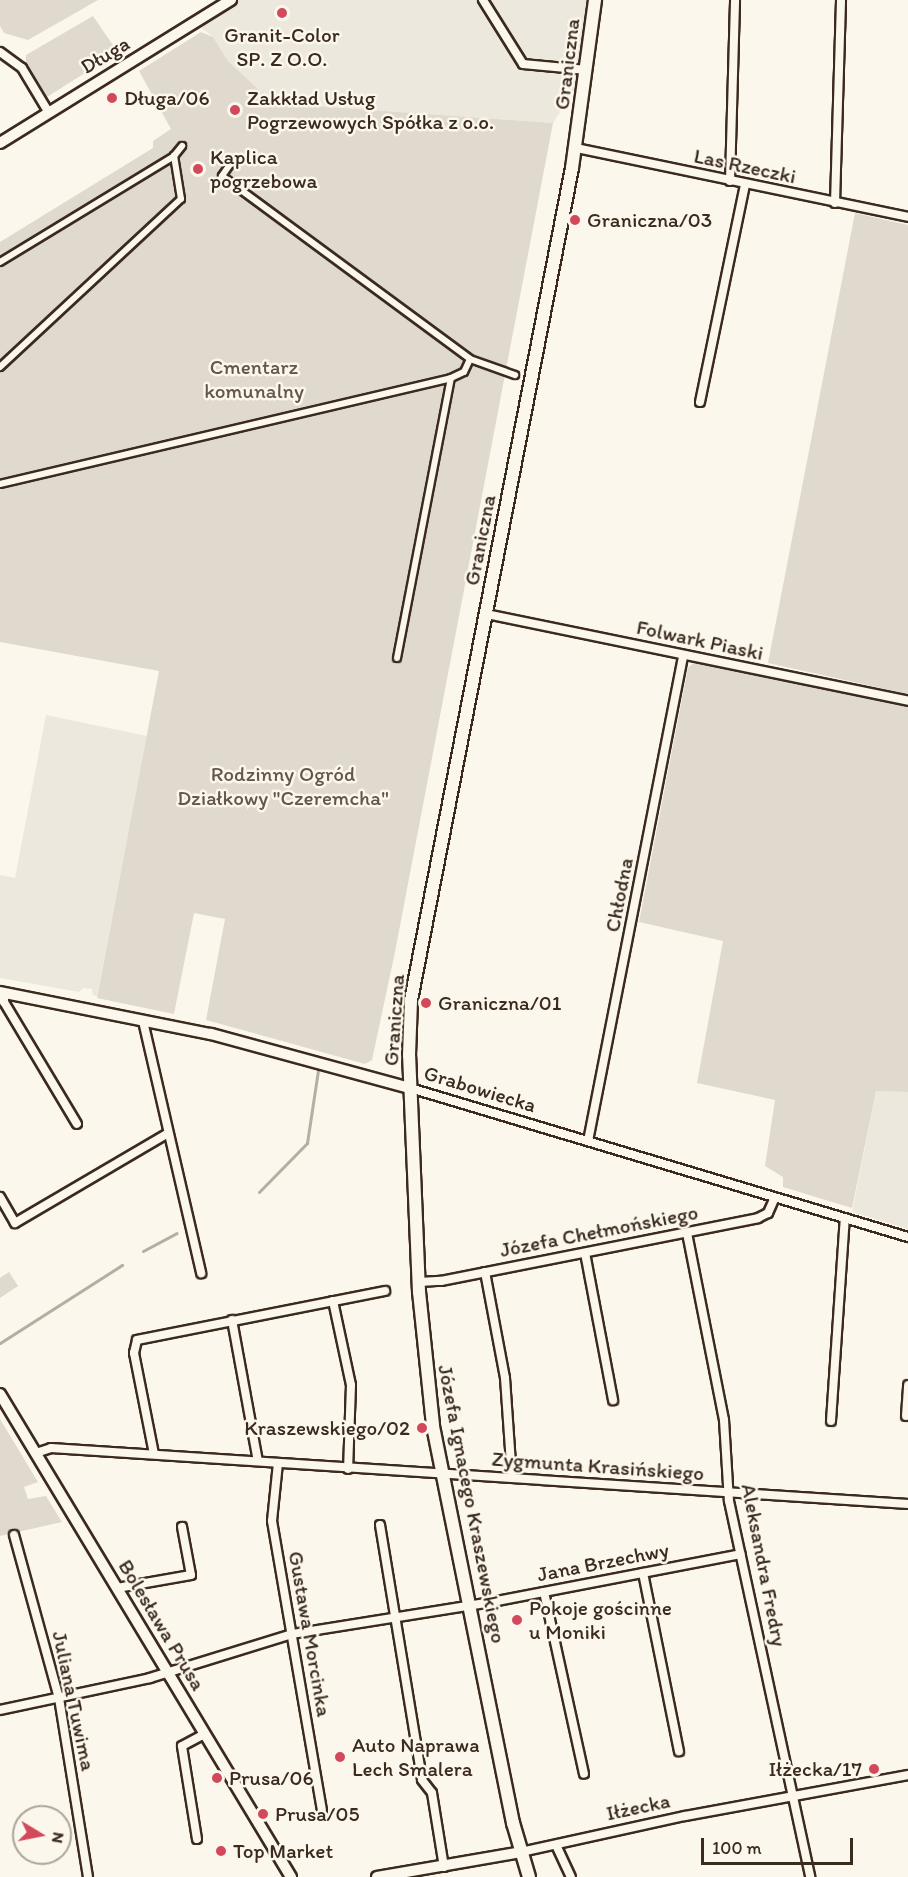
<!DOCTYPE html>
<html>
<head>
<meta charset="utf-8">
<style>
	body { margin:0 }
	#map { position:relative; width:908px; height:1877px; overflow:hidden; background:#fbf7ec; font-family:Itim,sans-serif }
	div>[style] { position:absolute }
	.built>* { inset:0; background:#ede8dd }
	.green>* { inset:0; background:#dfd9ce }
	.stream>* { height:3px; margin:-1.5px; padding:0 1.5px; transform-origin:1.5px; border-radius:1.5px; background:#b6aea2 }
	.roads { filter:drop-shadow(2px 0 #3b2a1e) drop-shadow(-2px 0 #3b2a1e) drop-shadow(0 2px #3b2a1e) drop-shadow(0 -2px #3b2a1e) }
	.pedestrian>* { height:6px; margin:-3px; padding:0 3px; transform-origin:3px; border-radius:3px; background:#fbf7ec }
	.minor>* { height:8px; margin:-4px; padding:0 4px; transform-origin:4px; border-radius:4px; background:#fbf7ec }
	.tertiary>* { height:10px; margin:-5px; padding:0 5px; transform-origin:5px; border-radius:5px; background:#fbf7ec }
	.secondary>* { height:12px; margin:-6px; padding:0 6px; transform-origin:6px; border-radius:6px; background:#fbf7ec }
	.dots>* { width:16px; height:16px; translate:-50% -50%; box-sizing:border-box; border:3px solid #fbf7ec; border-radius:50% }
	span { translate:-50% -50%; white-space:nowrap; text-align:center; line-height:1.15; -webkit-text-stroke:5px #fbf7ec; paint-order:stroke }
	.poi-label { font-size:21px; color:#3b2a1e }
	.left { translate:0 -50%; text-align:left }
	.right { translate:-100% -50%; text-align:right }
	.street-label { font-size:21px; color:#3b2a1e }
	.park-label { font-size:21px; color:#64564a }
	.north { position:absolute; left:12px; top:1805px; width:60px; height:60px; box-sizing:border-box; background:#fbf7ec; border:2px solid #aea59a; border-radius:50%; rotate:100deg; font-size:16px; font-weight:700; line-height:24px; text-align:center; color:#3b2a1e }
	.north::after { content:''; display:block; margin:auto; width:21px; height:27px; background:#d1495b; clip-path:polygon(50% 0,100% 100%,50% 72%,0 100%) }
	.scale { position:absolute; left:701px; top:1838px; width:152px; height:27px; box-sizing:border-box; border:3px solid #3b2a1e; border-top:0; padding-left:8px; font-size:18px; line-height:21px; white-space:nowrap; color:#3b2a1e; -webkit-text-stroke:4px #fbf7ec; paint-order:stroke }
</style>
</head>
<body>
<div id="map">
	<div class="built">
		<i style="clip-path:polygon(231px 0,595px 0,587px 70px,553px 123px,273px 103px,228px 61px,213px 37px,195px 23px)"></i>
		<i style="clip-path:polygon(46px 715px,147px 736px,97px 996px,93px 995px,92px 989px,83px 988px,79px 992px,0 978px,0 875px,15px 878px)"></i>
		<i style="clip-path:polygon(876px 1091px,908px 1092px,908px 1229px,852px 1212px)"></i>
	</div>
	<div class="green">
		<i style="clip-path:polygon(0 0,98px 0,28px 40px,4px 33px,0 26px)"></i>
		<i style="clip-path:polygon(93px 16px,121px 57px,107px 59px,47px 97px,26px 63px,26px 55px)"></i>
		<i style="clip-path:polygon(201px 32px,213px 37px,228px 61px,273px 103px,553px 123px,395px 952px,372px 1060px,365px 1064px,206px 1020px,225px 919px,194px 913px,174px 1014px,97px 998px,159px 671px,0 642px,0 242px,153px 148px,153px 141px,171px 129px,139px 71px)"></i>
		<i style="clip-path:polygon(855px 213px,908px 225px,908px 694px,768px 663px)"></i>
		<i style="clip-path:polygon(697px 660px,908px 706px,908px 1092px,876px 1091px,852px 1208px,783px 1187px,783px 1177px,765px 1166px,775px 1100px,697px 1083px,723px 941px,639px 922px,688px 668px)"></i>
		<i style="clip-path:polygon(9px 1272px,18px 1286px,0 1298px,0 1278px)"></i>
		<i style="clip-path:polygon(0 1419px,38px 1482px,24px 1487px,28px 1499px,46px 1496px,62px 1522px,0 1536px)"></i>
	</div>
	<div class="stream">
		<i style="left:259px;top:1192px;width:69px;rotate:-45.6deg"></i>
		<i style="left:307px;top:1143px;width:74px;rotate:-81.4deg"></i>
		<i style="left:143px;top:1251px;width:38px;rotate:-28deg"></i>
		<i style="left:0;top:1343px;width:145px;rotate:-32.6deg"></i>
	</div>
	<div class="roads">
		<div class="pedestrian">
			<i style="left:231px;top:163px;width:16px;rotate:125deg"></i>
			<i style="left:222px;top:176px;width:308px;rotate:36.4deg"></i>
			<i style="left:0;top:262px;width:204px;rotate:-31.3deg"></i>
			<i style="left:174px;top:156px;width:13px;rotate:-51deg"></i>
			<i style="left:0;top:367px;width:247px;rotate:-42.9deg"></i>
			<i style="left:181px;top:199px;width:44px;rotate:-99.2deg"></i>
			<i style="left:0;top:484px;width:463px;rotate:-13.2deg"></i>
			<i style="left:451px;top:378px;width:14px;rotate:-25deg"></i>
			<i style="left:464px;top:372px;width:14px;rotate:-65deg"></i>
			<i style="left:470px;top:359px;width:48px;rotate:19.6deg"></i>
			<i style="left:397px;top:658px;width:285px;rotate:-79.1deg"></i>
		</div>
		<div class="minor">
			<i style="left:483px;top:0;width:75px;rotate:58deg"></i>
			<i style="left:523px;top:64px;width:64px;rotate:5.4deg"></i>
			<i style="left:0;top:52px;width:27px;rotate:36deg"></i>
			<i style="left:22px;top:68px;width:52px;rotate:59deg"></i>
			<i style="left:576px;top:148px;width:339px;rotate:11.7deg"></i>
			<i style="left:730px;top:181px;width:181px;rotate:-88.4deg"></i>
			<i style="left:835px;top:203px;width:203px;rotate:-88.3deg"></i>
			<i style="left:700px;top:402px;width:223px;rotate:-78.3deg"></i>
			<i style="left:486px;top:614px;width:431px;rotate:11.6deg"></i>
			<i style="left:4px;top:993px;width:9px;rotate:90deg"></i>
			<i style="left:4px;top:1002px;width:142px;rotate:59.1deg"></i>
			<i style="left:143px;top:1021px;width:259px;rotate:77deg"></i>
			<i style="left:410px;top:1088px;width:520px;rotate:16.66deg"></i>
			<i style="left:588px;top:1141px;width:495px;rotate:-78.9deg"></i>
			<i style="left:0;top:1197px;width:30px;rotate:60deg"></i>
			<i style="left:15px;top:1223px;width:176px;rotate:-30.4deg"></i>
			<i style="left:687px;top:1233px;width:191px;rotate:78.8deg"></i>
			<i style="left:724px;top:1420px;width:81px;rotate:86.5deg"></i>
			<i style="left:729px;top:1501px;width:385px;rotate:77.8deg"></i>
			<i style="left:585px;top:1253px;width:150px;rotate:79.2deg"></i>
			<i style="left:485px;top:1272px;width:108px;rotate:79.3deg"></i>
			<i style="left:505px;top:1378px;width:100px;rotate:86deg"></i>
			<i style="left:419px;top:1282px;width:22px;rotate:-3deg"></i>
			<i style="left:441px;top:1281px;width:323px;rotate:-11.2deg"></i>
			<i style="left:758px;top:1218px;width:11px;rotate:-27deg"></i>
			<i style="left:768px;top:1213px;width:17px;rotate:-66deg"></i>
			<i style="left:333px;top:1301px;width:86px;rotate:77.9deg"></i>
			<i style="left:351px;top:1385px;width:84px;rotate:92deg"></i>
			<i style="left:232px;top:1320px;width:143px;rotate:79.6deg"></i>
			<i style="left:906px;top:1416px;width:31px;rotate:-86deg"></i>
			<i style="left:831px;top:1421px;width:203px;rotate:-86.1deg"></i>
			<i style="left:36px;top:1453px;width:16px;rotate:-18deg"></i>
			<i style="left:51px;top:1448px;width:859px;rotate:3.74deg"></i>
			<i style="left:154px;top:1454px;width:103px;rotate:-101.2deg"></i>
			<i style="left:134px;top:1353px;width:13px;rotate:-77deg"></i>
			<i style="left:137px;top:1340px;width:253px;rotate:-11.2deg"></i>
			<i style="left:278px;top:1463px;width:58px;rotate:95.9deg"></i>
			<i style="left:272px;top:1521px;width:293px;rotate:80.2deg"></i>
			<i style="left:380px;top:1525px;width:258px;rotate:80.6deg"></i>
			<i style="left:422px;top:1780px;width:16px;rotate:52deg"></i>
			<i style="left:432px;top:1793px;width:75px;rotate:80.8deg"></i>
			<i style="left:14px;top:1535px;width:169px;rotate:74.6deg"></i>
			<i style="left:59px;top:1698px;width:181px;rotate:80.8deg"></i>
			<i style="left:643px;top:1573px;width:182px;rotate:78.6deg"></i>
			<i style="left:117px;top:1588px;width:75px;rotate:-10deg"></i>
			<i style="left:191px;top:1575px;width:49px;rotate:-100.6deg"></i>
			<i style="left:544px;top:1592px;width:186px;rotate:77.6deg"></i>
			<i style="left:0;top:1710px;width:153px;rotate:-12deg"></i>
			<i style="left:150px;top:1678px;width:149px;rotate:-17.2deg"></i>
			<i style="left:292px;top:1634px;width:208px;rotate:-9.1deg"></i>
			<i style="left:497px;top:1601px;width:248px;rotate:-10.9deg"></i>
			<i style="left:197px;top:1839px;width:94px;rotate:-99.2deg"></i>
			<i style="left:182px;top:1746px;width:26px;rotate:-28deg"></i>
			<i style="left:556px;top:1845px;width:35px;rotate:65deg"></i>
			<i style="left:521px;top:1852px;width:168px;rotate:-12.4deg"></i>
			<i style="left:685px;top:1816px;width:227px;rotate:-10.4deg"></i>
		</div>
		<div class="tertiary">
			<i style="left:0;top:143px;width:272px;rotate:-31.8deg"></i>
			<i style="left:0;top:992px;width:215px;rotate:11.3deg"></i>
			<i style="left:211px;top:1034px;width:206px;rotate:15.2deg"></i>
			<i style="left:0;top:1394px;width:564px;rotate:58.93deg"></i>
			<i style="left:377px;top:1877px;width:146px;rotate:-9.8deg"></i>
		</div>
		<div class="secondary">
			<i style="left:529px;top:1877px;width:56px;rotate:-106.5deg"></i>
			<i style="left:513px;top:1823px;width:406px;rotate:-101.4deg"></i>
			<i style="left:433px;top:1425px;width:134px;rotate:-96deg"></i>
			<i style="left:419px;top:1292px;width:237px;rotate:-92.4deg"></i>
			<i style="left:409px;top:1055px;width:55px;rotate:-87.9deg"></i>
			<i style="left:411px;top:1000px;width:847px;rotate:-79.05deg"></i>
			<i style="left:572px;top:168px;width:170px;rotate:-82.2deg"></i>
		</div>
	</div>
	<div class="dots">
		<i style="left:282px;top:13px;background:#d1495b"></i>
		<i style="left:112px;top:98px;background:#d1495b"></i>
		<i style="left:235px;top:110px;background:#d1495b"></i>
		<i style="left:198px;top:169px;background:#d1495b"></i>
		<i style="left:575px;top:220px;background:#d1495b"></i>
		<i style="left:426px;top:1003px;background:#d1495b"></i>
		<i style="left:422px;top:1428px;background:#d1495b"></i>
		<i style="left:517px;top:1620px;background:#d1495b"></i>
		<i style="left:340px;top:1757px;background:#d1495b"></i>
		<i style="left:874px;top:1769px;background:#d1495b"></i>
		<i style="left:217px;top:1778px;background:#d1495b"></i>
		<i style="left:263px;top:1814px;background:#d1495b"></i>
		<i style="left:221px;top:1851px;background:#d1495b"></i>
	</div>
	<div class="poi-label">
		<span style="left:282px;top:47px">Granit-Color<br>SP. Z O.O.</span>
		<span class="left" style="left:124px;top:98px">Długa/06</span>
		<span class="left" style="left:247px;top:110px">Zakkład Usług<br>Pogrzewowych Spółka z o.o.</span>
		<span class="left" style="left:210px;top:169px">Kaplica<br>pogrzebowa</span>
		<span class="left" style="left:587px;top:220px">Graniczna/03</span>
		<span class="left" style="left:438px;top:1003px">Graniczna/01</span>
		<span class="right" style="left:410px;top:1428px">Kraszewskiego/02</span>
		<span class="left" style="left:529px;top:1620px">Pokoje gościnne<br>u Moniki</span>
		<span class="left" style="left:352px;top:1757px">Auto Naprawa<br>Lech Smalera</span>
		<span class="right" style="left:862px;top:1769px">Iłżecka/17</span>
		<span class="left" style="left:229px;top:1778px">Prusa/06</span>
		<span class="left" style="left:275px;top:1814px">Prusa/05</span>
		<span class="left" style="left:233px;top:1851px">Top Market</span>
	</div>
	<div class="street-label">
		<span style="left:105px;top:55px;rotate:-31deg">Długa</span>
		<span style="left:567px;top:64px;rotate:-83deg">Graniczna</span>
		<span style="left:745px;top:166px;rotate:12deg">Las Rzeczki</span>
		<span style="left:480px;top:540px;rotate:-79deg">Graniczna</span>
		<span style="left:700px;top:640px;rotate:12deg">Folwark Piaski</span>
		<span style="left:619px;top:895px;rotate:-79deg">Chłodna</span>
		<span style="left:394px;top:1020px;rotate:-86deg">Graniczna</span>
		<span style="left:480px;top:1089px;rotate:17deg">Grabowiecka</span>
		<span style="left:599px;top:1231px;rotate:-11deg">Józefa Chełmońskiego</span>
		<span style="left:598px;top:1466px;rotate:4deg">Zygmunta Krasińskiego</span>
		<span style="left:472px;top:1504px;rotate:79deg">Józefa Ignacego Kraszewskiego</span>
		<span style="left:603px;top:1562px;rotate:-11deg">Jana Brzechwy</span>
		<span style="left:764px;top:1565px;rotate:79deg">Aleksandra Fredry</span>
		<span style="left:162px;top:1625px;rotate:59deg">Bolesława Prusa</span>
		<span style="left:310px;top:1634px;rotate:80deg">Gustawa Morcinka</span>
		<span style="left:74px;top:1701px;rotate:78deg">Juliana Tuwima</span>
		<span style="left:638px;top:1807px;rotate:-12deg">Iłżecka</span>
	</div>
	<div class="park-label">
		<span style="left:254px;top:379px">Cmentarz<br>komunalny</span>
		<span style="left:283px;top:786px">Rodzinny Ogród<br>Działkowy "Czeremcha"</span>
	</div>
	<div class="north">N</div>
	<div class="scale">100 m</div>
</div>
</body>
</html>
